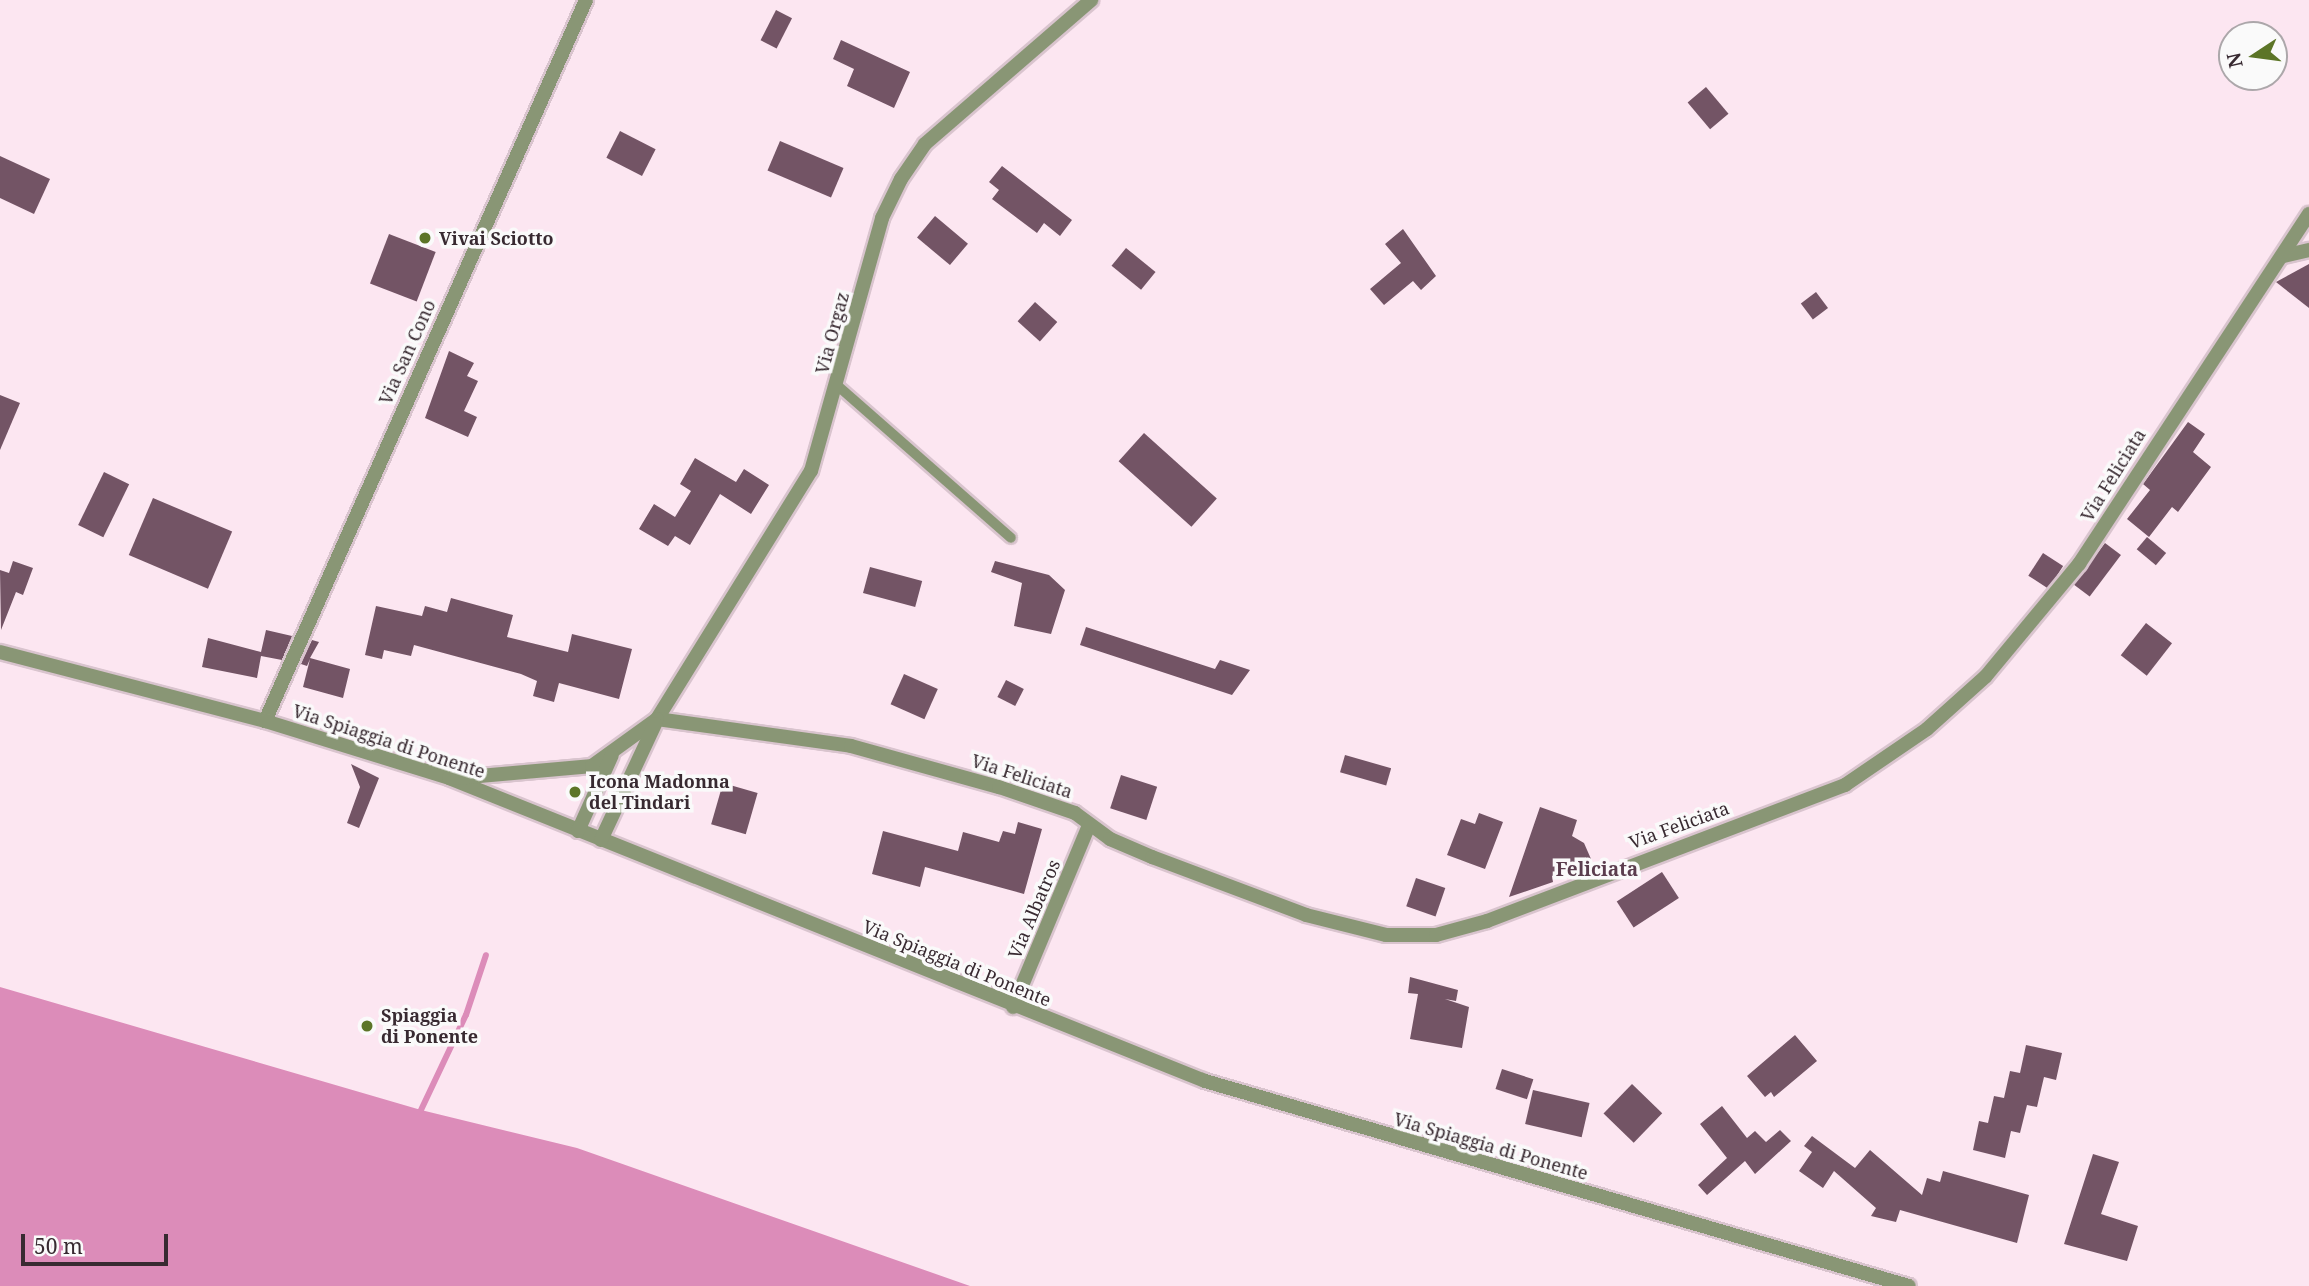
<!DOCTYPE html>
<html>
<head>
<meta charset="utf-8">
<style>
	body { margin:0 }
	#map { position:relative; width:2309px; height:1286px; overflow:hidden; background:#fce6f1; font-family:"Noto Serif",serif }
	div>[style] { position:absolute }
	.water>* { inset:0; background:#dc8cb9 }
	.stream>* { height:6px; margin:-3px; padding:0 3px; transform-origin:3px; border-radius:3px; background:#dc8cb9 }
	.building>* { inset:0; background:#735465; transform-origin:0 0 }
	.roads { filter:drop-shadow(2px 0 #d9c4ce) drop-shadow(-2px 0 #d9c4ce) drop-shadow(0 2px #d9c4ce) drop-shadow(0 -2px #d9c4ce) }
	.service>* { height:10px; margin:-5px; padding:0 5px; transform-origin:5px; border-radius:5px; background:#899675 }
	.minor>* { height:14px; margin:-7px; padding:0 7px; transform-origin:7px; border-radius:7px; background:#899675 }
	.tertiary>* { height:14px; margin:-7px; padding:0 7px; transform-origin:7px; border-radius:7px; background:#899675 }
	.dots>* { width:19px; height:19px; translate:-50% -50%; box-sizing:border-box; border:4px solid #fafafa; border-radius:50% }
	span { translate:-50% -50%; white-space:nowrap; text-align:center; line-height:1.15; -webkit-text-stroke:7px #fafafa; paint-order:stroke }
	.poi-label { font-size:18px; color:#382a31; font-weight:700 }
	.left { translate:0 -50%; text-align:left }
	.street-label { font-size:18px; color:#382a31 }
	.neighbourhood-label { font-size:19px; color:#5b3d4e; font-weight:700 }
	.north { position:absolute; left:2218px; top:21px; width:70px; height:70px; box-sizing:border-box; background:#fafafa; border:2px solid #aca7aa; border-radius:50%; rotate:257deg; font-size:19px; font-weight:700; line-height:28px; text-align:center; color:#382a31 }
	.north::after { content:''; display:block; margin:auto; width:24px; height:32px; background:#5c7527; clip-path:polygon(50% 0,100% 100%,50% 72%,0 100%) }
	.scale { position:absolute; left:21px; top:1234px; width:147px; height:32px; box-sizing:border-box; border:4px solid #382a31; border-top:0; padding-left:9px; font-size:21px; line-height:24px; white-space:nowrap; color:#382a31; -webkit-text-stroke:5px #fafafa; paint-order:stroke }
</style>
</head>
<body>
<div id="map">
	<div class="water">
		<i style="clip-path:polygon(0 987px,421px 1110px,577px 1148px,970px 1286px,0 1286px)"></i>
	</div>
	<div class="stream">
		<i style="left:421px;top:1110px;width:105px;rotate:-64.7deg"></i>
		<i style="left:466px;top:1015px;width:63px;rotate:-71.6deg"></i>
	</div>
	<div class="building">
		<i style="left:776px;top:10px;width:18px;height:34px;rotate:27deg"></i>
		<i style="clip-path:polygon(841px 40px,910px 72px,894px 108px,847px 86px,854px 69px,833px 59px)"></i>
		<i style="left:1706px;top:87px;width:35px;height:24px;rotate:50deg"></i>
		<i style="left:620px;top:131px;width:40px;height:30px;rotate:27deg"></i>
		<i style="left:780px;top:141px;width:69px;height:32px;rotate:23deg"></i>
		<i style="clip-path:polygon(0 156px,50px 179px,34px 214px,0 198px)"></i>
		<i style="clip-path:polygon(1002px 166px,1072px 220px,1060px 236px,1044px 223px,1037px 233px,992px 199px,999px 190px,989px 182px)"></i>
		<i style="left:935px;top:216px;width:43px;height:28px;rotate:40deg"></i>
		<i style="clip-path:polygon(1403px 229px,1436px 276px,1421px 290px,1413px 281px,1384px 305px,1370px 289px,1401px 263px,1385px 244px)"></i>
		<i style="left:389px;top:234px;width:50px;height:53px;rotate:21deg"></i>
		<i style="left:1126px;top:248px;width:38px;height:23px;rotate:39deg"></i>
		<i style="clip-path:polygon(2309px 264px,2309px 308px,2276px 282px)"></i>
		<i style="left:1816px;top:292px;width:20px;height:19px;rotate:53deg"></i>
		<i style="left:1035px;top:302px;width:30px;height:26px;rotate:42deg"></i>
		<i style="clip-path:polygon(449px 351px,474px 363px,467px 376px,478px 381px,464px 411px,477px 417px,468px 437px,425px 418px)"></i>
		<i style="clip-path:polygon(0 395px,20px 403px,0 450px)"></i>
		<i style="clip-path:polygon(2188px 422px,2205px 434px,2193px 452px,2211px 467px,2178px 512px,2172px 507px,2149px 537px,2127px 519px,2150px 490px,2143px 484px)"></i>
		<i style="left:1144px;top:433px;width:98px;height:38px;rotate:42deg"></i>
		<i style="clip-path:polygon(695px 458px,736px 482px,744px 469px,769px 485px,751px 514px,720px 494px,690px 545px,675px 536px,668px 546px,639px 529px,654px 504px,675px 517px,691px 491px,680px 484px)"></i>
		<i style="left:104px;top:472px;width:28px;height:59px;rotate:26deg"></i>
		<i style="left:153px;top:498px;width:86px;height:62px;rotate:23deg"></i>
		<i style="left:2147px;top:537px;width:25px;height:16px;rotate:40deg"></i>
		<i style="left:2105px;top:543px;width:20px;height:52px;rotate:37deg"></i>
		<i style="left:2043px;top:553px;width:24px;height:27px;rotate:33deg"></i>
		<i style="clip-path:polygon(13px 561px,33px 568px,23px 595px,16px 592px,1px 630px,0 570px,9px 573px)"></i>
		<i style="clip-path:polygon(995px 561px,1049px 575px,1065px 590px,1051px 634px,1014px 626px,1022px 583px,991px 572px)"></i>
		<i style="left:870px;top:567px;width:54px;height:27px;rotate:15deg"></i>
		<i style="clip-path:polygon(451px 598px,513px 615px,507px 637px,568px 652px,572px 634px,632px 649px,619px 699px,559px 683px,554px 702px,533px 696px,537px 681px,521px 674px,414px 645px,411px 656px,384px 650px,382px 659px,365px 655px,376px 606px,422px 616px,425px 606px,447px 612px)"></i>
		<i style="left:2146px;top:623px;width:33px;height:41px;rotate:38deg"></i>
		<i style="clip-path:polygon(1086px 627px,1215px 669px,1220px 660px,1250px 670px,1232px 695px,1080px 645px)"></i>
		<i style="clip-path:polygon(266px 630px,292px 636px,282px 660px,261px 656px,257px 678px,202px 667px,208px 638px,261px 652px)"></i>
		<i style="clip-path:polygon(312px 640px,319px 642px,310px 658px,350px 669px,343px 698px,303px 687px,310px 659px,307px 666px,301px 664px)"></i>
		<i style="left:904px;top:674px;width:37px;height:33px;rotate:24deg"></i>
		<i style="left:1006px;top:680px;width:20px;height:19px;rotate:27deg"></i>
		<i style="left:1345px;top:755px;width:48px;height:18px;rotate:16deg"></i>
		<i style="clip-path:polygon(351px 764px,379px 778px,359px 828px,347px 823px,360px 787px)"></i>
		<i style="left:1121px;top:775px;width:38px;height:35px;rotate:18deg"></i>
		<i style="left:723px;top:783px;width:36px;height:43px;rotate:16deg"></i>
		<i style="clip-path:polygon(1540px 807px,1577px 820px,1572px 836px,1584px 843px,1591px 859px,1552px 876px,1553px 882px,1509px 897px)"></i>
		<i style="clip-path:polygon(1479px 813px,1503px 822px,1485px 869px,1447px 855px,1461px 819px,1475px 824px)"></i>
		<i style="clip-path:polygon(1018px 822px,1042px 829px,1024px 894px,925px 867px,920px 887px,872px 874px,883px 831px,958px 851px,963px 832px,999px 842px,1003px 831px,1015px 834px)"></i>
		<i style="left:1662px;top:872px;width:31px;height:54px;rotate:57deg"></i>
		<i style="left:1416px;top:878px;width:31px;height:30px;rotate:19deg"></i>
		<i style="clip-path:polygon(1410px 977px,1458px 990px,1456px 1001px,1445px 999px,1469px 1007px,1462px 1048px,1410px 1039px,1418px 994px,1408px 993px)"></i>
		<i style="clip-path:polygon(1795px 1035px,1817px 1061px,1774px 1097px,1771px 1092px,1765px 1097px,1747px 1076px)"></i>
		<i style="clip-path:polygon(2026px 1045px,2062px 1053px,2056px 1080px,2044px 1077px,2037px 1107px,2027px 1105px,2020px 1133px,2011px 1131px,2005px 1158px,1973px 1150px,1979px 1121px,1988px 1123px,1994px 1096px,2004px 1098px,2010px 1071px,2020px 1073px)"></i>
		<i style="left:1502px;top:1069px;width:33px;height:21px;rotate:18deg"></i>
		<i style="left:1632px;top:1084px;width:42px;height:41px;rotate:44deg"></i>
		<i style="left:1533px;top:1090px;width:58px;height:35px;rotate:13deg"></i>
		<i style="clip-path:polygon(1722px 1106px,1747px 1138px,1755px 1131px,1766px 1142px,1780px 1130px,1791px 1141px,1755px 1174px,1745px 1161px,1707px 1195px,1698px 1185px,1727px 1158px,1700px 1124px)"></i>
		<i style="clip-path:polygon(1812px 1136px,1855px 1168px,1870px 1150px,1922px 1195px,1927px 1178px,1940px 1182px,1943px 1171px,2029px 1195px,2017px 1243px,1900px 1210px,1896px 1222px,1871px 1216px,1876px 1208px,1834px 1171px,1823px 1188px,1799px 1171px,1812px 1152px,1804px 1146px)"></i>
		<i style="clip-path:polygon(2093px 1154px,2119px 1162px,2101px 1214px,2138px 1226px,2127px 1261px,2064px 1244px)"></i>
	</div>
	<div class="roads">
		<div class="service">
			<i style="left:838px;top:386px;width:230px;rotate:41.3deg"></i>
		</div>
		<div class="minor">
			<i style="left:2283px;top:256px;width:27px;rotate:-13deg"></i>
			<i style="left:657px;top:719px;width:292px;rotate:-58.2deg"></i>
			<i style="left:811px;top:471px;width:263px;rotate:-74.3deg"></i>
			<i style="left:882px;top:218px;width:43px;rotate:-64deg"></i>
			<i style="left:901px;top:179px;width:42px;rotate:-55.6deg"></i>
			<i style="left:925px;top:144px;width:220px;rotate:-40.9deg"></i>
			<i style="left:265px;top:721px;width:789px;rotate:-66deg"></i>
			<i style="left:1013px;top:1007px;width:197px;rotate:-67.3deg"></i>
		</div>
		<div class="tertiary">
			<i style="left:0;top:652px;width:274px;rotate:14.6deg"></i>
			<i style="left:265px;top:721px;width:193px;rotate:17.2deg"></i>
			<i style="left:449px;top:778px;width:814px;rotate:21.84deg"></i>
			<i style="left:1205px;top:1081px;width:733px;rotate:16.24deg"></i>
			<i style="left:657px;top:719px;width:196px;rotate:7.9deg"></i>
			<i style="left:851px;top:746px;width:154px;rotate:15.5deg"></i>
			<i style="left:999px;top:787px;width:80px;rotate:18.9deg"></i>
			<i style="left:1075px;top:813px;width:44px;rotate:36.6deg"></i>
			<i style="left:1110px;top:839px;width:46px;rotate:23.2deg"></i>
			<i style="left:1152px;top:857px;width:165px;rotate:20.6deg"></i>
			<i style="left:1306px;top:915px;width:82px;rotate:14deg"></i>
			<i style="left:1386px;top:935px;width:50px"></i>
			<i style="left:1436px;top:935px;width:53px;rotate:-15.4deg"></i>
			<i style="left:1487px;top:921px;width:383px;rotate:-20.8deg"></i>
			<i style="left:1845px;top:785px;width:99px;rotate:-34.3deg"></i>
			<i style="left:1927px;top:729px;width:79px;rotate:-41.9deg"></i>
			<i style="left:1986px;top:676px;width:146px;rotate:-50.3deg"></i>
			<i style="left:2079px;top:564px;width:419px;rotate:-56.7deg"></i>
			<i style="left:457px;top:778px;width:136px;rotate:-5.1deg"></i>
			<i style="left:592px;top:766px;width:80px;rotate:-35.9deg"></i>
			<i style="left:578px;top:831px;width:83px;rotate:-65.9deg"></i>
			<i style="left:601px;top:840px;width:128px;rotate:-65deg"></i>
		</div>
	</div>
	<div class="dots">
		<i style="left:425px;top:238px;background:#5c7527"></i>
		<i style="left:575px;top:792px;background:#5c7527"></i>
		<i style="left:367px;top:1026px;background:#5c7527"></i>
	</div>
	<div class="poi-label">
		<span class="left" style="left:439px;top:238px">Vivai Sciotto</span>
		<span class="left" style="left:589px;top:792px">Icona Madonna<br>del Tindari</span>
		<span class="left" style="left:381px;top:1026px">Spiaggia<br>di Ponente</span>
	</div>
	<div class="street-label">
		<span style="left:832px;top:333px;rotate:-75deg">Via Orgaz</span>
		<span style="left:407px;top:352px;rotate:-66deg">Via San Cono</span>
		<span style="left:2113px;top:475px;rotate:-58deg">Via Feliciata</span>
		<span style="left:389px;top:741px;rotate:18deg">Via Spiaggia di Ponente</span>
		<span style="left:1022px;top:776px;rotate:18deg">Via Feliciata</span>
		<span style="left:1679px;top:825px;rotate:-20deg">Via Feliciata</span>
		<span style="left:1034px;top:909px;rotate:-67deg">Via Albatros</span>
		<span style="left:957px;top:963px;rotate:22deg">Via Spiaggia di Ponente</span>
		<span style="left:1491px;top:1146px;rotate:16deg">Via Spiaggia di Ponente</span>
	</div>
	<div class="neighbourhood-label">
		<span style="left:1597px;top:870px">Feliciata</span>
	</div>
	<div class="north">N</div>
	<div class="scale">50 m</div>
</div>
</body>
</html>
